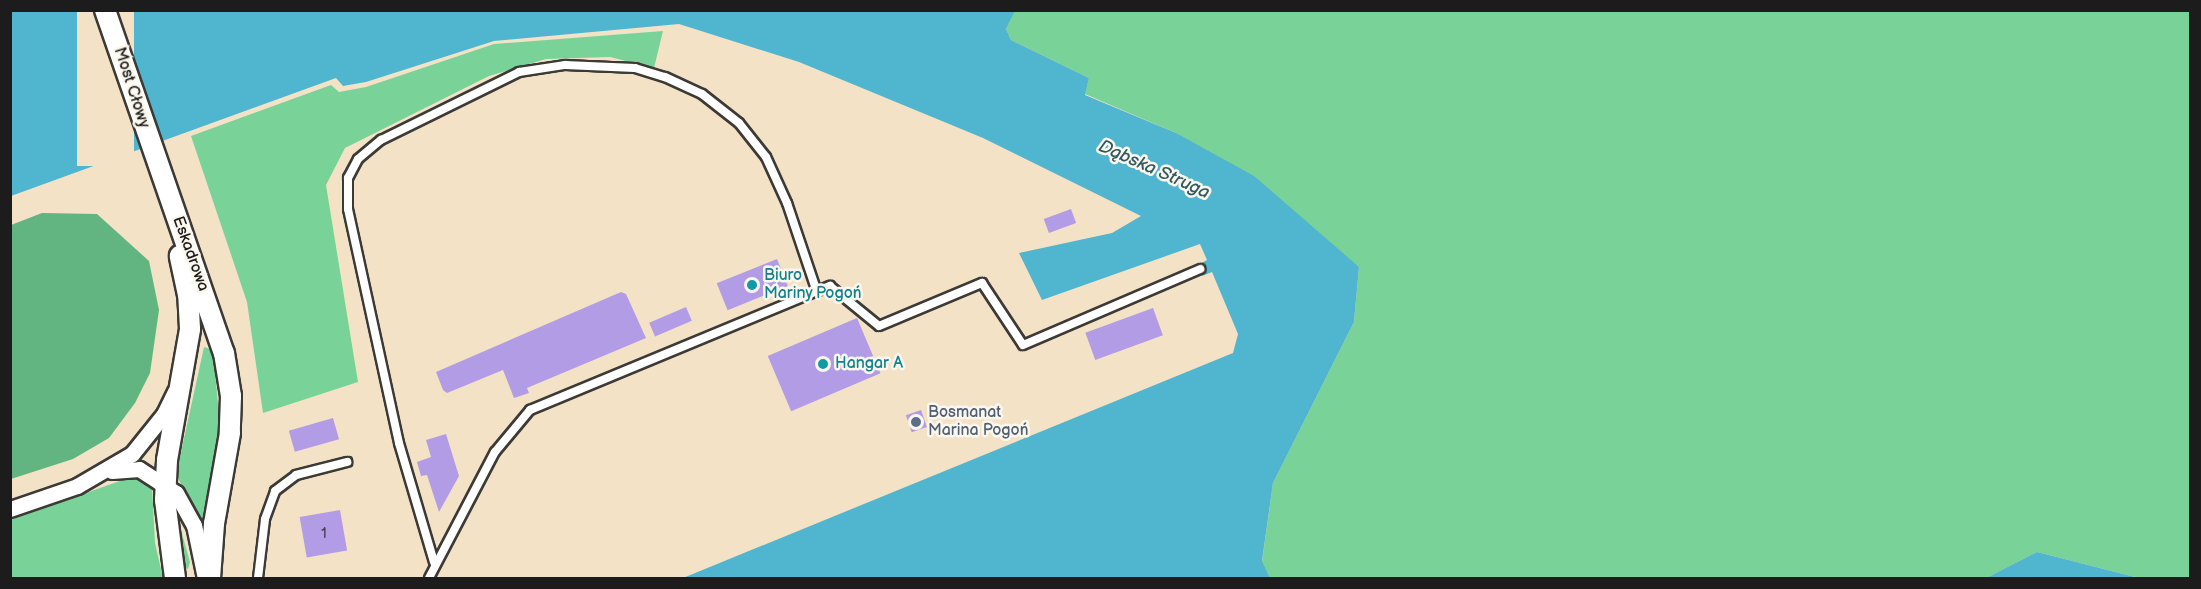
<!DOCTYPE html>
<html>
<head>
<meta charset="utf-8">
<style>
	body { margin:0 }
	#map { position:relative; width:2201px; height:589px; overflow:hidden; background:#f4e2c7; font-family:"Balsamiq Sans",sans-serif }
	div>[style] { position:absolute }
	.green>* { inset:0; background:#79d399 }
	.forest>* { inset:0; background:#62b581 }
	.water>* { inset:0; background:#50b5ce }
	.pier>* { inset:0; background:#f4e2c7; transform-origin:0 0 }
	.building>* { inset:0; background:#b29ce6; transform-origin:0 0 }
	.roads { filter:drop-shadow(2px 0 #3c3a36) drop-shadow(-2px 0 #3c3a36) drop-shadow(0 2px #3c3a36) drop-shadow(0 -2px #3c3a36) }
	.service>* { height:8px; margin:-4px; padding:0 4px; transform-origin:4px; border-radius:4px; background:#fff }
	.minor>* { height:15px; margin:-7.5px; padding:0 7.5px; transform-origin:7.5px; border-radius:7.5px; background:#fff }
	.tertiary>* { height:20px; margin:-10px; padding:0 10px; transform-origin:10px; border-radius:10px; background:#fff }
	.dots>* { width:16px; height:16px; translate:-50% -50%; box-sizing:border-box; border:3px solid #fbf7ec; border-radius:50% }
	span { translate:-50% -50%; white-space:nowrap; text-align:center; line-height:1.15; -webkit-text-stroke:5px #fbf7ec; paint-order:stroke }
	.number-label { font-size:14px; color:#423c4e }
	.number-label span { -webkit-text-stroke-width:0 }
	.street-label { font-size:16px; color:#1c1c1c }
	.culture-label { font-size:16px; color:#0d838f }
	.left { translate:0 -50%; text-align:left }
	.service-label { font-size:16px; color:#4e5e75 }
	.water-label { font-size:18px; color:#315963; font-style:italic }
	.frame { position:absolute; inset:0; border:12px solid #1c1c1c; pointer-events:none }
</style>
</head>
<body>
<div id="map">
	<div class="green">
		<i style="clip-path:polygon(1015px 10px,2190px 11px,2190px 578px,2139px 578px,2037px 552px,1986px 578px,1270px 578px,1262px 562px,1273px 483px,1354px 322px,1359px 267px,1176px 133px,1085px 94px,1089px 78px,1011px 40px,1006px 29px)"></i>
		<i style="clip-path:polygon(663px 31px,654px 68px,610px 57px,546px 59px,489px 76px,345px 148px,326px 185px,358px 382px,263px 413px,247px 302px,191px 136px,331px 85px,339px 92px,366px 87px,494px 44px)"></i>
		<i style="clip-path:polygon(204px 347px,213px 350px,219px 415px,214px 469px,205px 520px,201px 520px,176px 475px)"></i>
		<i style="clip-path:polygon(131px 477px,152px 486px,155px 543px,163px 578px,11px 578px,10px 520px)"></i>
		<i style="clip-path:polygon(175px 509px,190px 562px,188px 569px,182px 567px)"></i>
	</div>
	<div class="forest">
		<i style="clip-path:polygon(42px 213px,97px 214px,149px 261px,159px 310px,150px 373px,135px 403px,109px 438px,73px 459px,11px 479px,11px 225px)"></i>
	</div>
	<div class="water">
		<i style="clip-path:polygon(10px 11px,1015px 11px,1006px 29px,1011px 40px,1089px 78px,1085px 95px,1176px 133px,1254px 176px,1359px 267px,1354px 322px,1273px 483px,1262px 561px,1270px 578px,683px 578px,1233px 353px,1238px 334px,1212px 272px,1202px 276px,1198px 265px,1207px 260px,1200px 244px,1042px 300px,1019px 253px,1112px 233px,1141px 216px,983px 138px,799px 62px,679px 24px,494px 41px,366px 82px,343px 86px,336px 78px,11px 196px)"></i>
		<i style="clip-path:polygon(2037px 552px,2139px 578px,1986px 578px)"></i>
	</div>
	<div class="pier">
		<i style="left:77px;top:11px;width:57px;height:155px"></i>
	</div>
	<div class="building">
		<i style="left:1071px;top:209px;width:15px;height:29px;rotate:70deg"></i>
		<i style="left:777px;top:259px;width:29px;height:65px;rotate:68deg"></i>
		<i style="clip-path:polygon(621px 292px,626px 294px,646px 338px,527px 388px,529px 393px,514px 398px,503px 370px,447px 393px,443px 390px,436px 372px)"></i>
		<i style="left:686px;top:307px;width:15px;height:40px;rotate:67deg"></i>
		<i style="left:1153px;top:308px;width:29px;height:72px;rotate:70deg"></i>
		<i style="left:857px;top:318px;width:60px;height:97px;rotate:67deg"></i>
		<i style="left:921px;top:410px;width:18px;height:16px;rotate:71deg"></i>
		<i style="left:333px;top:418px;width:22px;height:46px;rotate:74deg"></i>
		<i style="clip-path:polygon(446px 434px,459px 476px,439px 512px,427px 475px,421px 476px,417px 462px,431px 457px,426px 440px)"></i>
		<i style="left:340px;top:510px;width:41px;height:41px;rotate:80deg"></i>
	</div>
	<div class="roads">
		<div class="service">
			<i style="left:434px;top:562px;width:124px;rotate:-106.4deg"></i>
			<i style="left:399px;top:443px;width:239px;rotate:-102.3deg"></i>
			<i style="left:348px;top:209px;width:31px;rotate:-90deg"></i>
			<i style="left:348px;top:178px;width:21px;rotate:-62deg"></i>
			<i style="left:358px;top:159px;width:30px;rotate:-40deg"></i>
			<i style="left:381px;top:140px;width:154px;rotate:-26.2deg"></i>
			<i style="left:519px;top:72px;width:47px;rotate:-8.7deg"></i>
			<i style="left:565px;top:65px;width:70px;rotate:2.5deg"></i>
			<i style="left:635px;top:68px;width:31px;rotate:17deg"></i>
			<i style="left:665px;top:77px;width:41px;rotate:24.7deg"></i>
			<i style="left:702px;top:94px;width:47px;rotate:38.1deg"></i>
			<i style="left:739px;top:123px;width:43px;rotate:51.5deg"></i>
			<i style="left:766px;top:157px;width:51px;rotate:65.5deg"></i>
			<i style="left:787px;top:203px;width:94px;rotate:71.4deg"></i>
			<i style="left:258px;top:578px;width:59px;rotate:-83.2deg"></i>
			<i style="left:265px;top:519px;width:30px;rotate:-70deg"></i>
			<i style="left:275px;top:491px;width:26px;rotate:-37deg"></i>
			<i style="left:296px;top:475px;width:53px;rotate:-14.3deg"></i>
			<i style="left:429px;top:578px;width:142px;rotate:-62.4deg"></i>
			<i style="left:495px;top:452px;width:55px;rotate:-50.2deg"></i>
			<i style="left:530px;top:410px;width:325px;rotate:-22.5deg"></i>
			<i style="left:830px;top:286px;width:63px;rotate:39.2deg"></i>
			<i style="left:879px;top:326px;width:112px;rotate:-22.7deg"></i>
			<i style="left:982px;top:283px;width:74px;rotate:56.5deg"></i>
			<i style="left:1023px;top:345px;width:193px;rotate:-23.2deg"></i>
		</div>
		<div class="minor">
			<i style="left:112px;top:471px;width:27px;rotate:-4deg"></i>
			<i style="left:139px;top:469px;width:44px;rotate:33deg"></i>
			<i style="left:176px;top:493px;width:37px;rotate:61deg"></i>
			<i style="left:194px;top:525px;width:54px;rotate:78.3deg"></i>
			<i style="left:10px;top:509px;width:71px;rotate:-18.9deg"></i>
			<i style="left:77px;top:486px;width:64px;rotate:-30.2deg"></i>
			<i style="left:132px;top:454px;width:51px;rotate:-51.3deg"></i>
			<i style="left:164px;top:414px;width:25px;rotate:-64deg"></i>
		</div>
		<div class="tertiary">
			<i style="left:105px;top:10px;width:363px;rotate:70.9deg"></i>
			<i style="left:224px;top:353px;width:44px;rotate:80.8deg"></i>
			<i style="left:231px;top:396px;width:37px;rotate:92deg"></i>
			<i style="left:230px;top:433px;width:92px;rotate:100deg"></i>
			<i style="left:214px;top:524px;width:54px;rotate:94.2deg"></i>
			<i style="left:175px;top:578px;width:79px;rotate:-97.3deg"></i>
			<i style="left:165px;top:500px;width:40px;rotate:-87.1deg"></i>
			<i style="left:167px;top:460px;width:133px;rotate:-80deg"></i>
			<i style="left:190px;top:329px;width:34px;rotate:-93deg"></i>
			<i style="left:188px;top:295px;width:40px;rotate:-102deg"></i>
		</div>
	</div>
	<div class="dots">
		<i style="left:752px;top:285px;background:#0f9aa8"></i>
		<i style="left:823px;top:364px;background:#0f9aa8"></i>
		<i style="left:916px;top:422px;background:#5c6f8a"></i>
	</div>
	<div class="number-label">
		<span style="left:324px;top:534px">1</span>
	</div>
	<div class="street-label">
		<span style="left:131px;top:88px;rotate:72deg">Most Cłowy</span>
		<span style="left:190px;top:254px;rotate:70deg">Eskadrowa</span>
	</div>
	<div class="culture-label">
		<span class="left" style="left:764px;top:285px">Biuro<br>Mariny Pogoń</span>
		<span class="left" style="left:835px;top:364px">Hangar A</span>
	</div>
	<div class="service-label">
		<span class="left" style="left:928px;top:422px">Bosmanat<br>Marina Pogoń</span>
	</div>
	<div class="water-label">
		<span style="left:1154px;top:170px;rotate:24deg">Dąbska Struga</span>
	</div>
	<div class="frame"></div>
</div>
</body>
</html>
